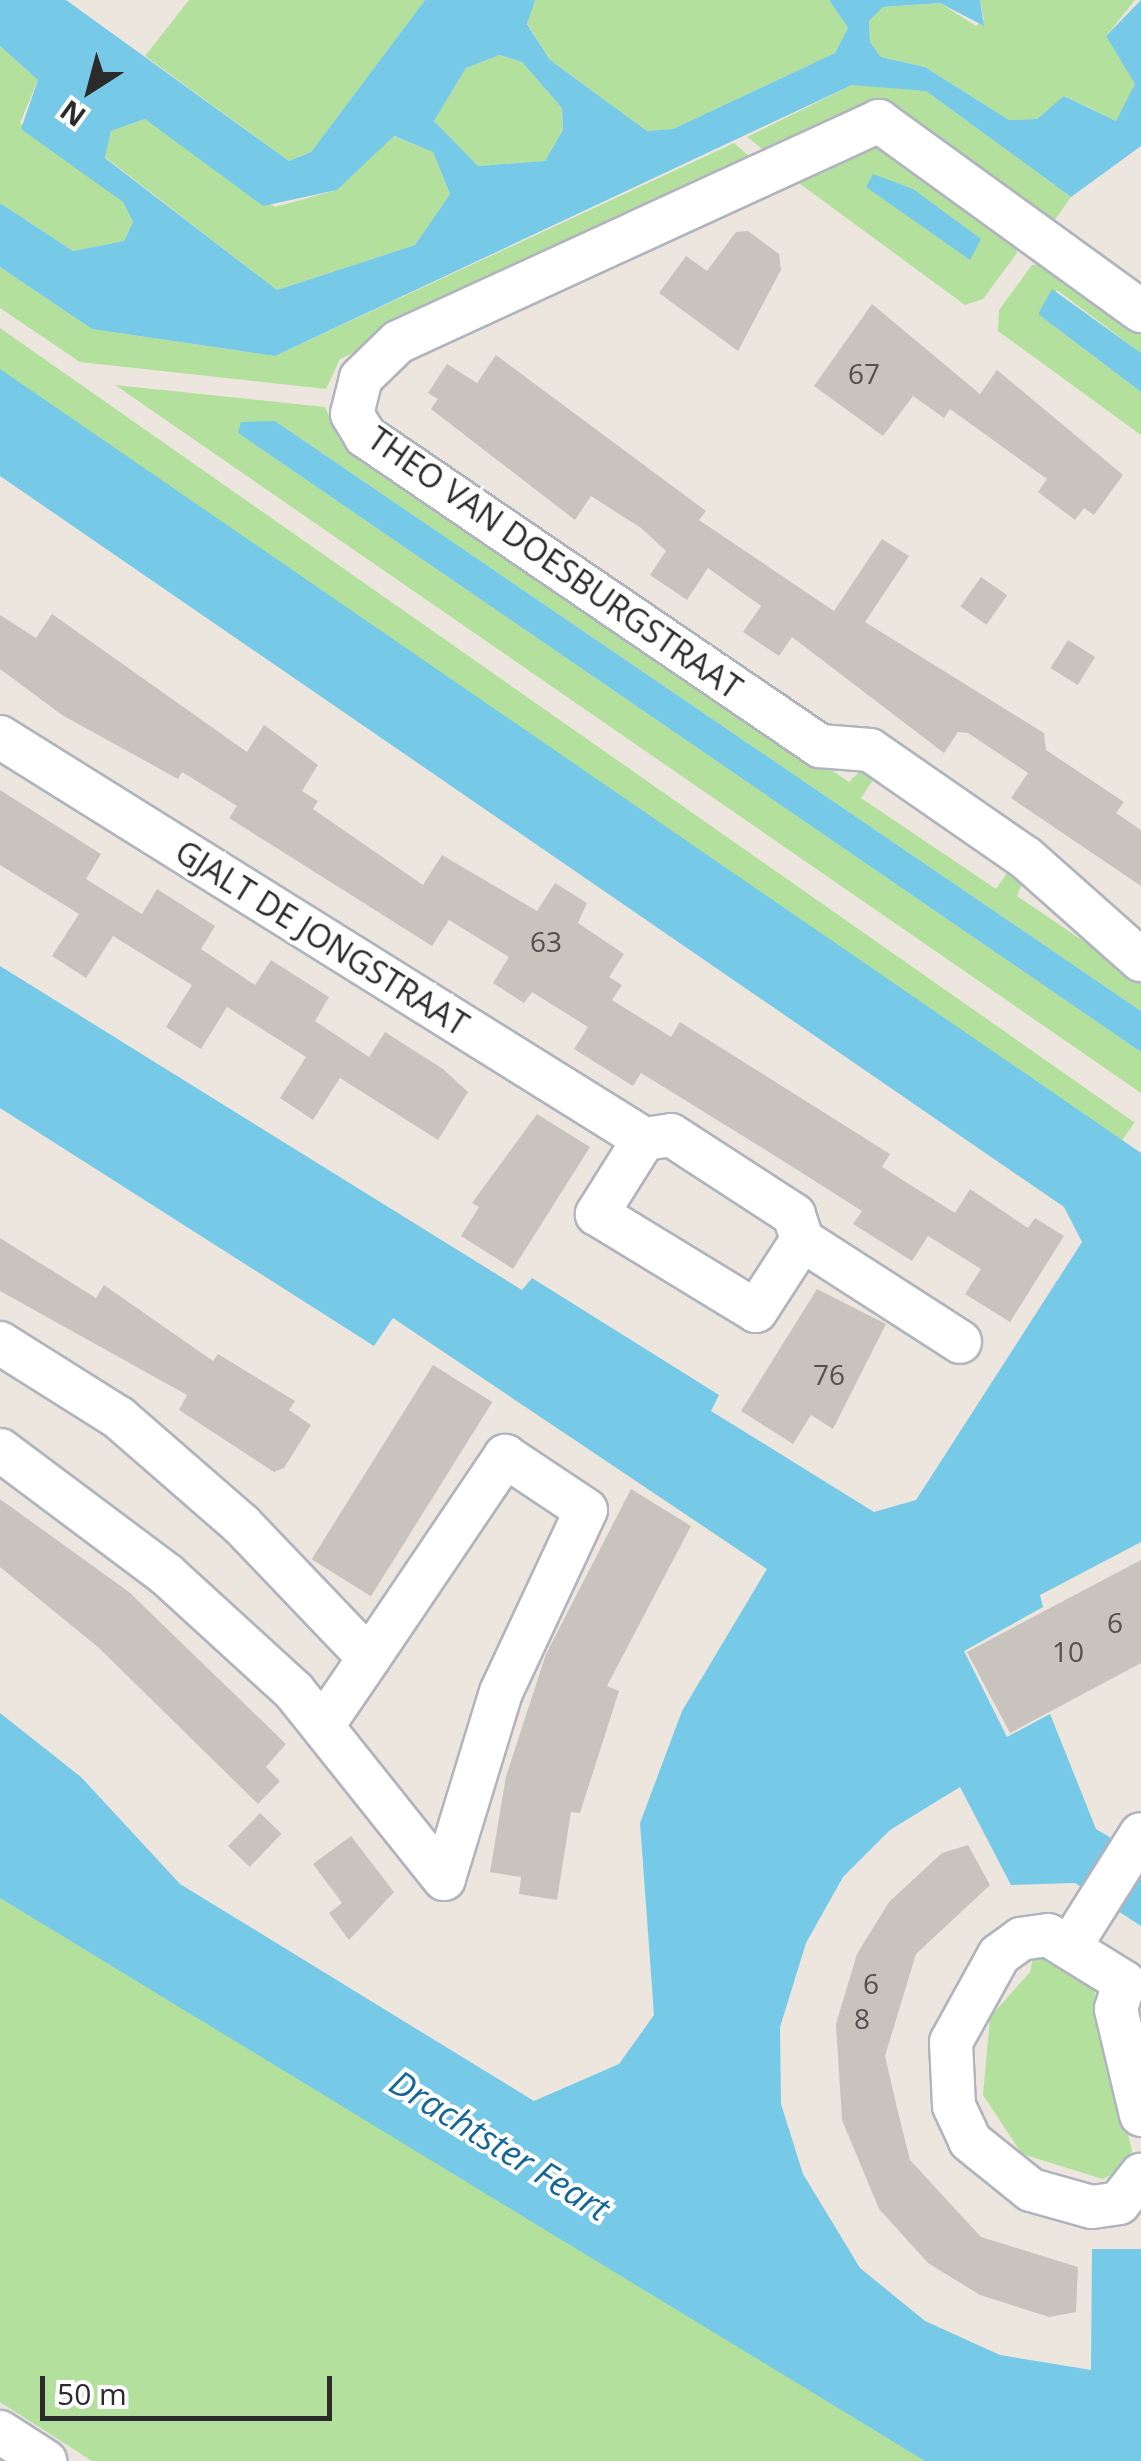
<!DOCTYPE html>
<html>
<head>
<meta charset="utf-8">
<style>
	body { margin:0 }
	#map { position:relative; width:1141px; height:2461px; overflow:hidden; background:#ece6de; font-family:"Open Sans",sans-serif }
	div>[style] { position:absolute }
	.green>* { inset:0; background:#b4e09e; transform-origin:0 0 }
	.water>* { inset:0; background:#77c9e8 }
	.building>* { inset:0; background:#c8c4bd; transform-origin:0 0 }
	.roads { filter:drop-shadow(2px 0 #b1b4be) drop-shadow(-2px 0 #b1b4be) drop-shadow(0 2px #b1b4be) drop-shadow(0 -2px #b1b4be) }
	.minor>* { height:42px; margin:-21px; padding:0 21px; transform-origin:21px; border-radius:21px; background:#fff }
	span { translate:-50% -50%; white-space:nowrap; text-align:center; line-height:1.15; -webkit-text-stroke:8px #fff; paint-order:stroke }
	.number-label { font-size:28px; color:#525150 }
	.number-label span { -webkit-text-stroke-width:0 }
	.street-label { font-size:32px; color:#2b2b2b }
	.water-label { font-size:35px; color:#156895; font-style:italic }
	.north { position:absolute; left:40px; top:40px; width:100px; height:100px; -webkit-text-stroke:8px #fff; paint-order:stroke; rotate:216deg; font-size:28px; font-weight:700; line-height:40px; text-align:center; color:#2b2b2b }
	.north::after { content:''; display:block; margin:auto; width:35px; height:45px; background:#2b2b2b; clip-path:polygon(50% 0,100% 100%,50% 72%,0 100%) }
	.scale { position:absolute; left:40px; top:2376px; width:292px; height:45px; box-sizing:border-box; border:5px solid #2b2b2b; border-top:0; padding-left:12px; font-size:30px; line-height:35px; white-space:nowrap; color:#2b2b2b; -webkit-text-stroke:8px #fff; paint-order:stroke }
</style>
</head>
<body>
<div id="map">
	<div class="green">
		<i style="clip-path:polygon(189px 0,425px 0,311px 152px,289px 161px,145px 56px)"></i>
		<i style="clip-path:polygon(535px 0,829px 0,848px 28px,835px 53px,673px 129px,647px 131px,550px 60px,527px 23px)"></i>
		<i style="clip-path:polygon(980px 0,1135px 0,1106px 36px,1135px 83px,1129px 108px,1116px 121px,1065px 96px,1037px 119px,1009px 120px,925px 67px,881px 57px,870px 42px,869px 21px,883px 7px,940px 3px,976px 26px,984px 20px)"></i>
		<i style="clip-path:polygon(0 46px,38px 80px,20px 123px,123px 202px,133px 222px,124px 241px,73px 251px,0 203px)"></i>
		<i style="clip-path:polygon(498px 55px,522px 62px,562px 108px,563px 130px,545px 161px,478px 166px,434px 121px,466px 68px)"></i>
		<i style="clip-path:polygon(886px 81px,926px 91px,1071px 197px,1049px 228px,881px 105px,771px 156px,747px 137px,852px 85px)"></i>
		<i style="clip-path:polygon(145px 119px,275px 207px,337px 190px,393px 136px,433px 152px,450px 194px,415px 245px,277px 290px,105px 157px,111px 131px)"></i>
		<i style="clip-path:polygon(870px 141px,1015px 238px,1017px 253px,983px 299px,965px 305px,792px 178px)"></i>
		<i style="clip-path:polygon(734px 143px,757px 163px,340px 359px,326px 389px,80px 362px,0 308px,0 267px,92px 329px,275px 356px)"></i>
		<i style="clip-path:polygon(1049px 263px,1141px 330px,1141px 353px,1057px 290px,1038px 314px,1141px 392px,1141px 435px,998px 331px,999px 310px,1032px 265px)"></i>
		<i style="left:0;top:328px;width:1385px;height:41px;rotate:35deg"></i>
		<i style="clip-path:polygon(115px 385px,325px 407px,339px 439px,849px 782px,864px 767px,879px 771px,861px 798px,996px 889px,1013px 864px,1024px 879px,1017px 896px,1141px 980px,1141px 1011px,275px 421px,238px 433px,1141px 1052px,1141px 1093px)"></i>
		<i style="clip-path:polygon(0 1898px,771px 2363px,925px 2461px,92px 2461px,0 2402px)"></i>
		<i style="clip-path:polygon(1035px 1949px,1093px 1985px,1132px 2151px,1127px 2167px,1103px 2179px,1022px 2154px,983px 2095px,990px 2017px,1030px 1972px)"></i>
	</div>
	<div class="water">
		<i style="clip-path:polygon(evenodd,0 0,66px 0,289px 161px,311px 152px,425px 0,535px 0,527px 24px,550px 60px,647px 131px,673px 129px,835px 53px,848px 28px,829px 0,980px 0,984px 26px,940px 3px,883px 7px,869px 21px,870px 42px,881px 57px,925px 67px,1009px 120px,1037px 119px,1064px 96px,1116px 121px,1135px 84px,1106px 36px,1141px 0,1141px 146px,1071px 197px,926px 91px,852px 85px,275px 356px,92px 329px,0 267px,0 203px,73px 251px,124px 241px,133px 222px,123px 202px,21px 129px,38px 80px,0 46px,0 0,499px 55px,522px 62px,562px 108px,563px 130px,545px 161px,478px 166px,434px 121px,466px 68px,499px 55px,0 0,145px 119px,263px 206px,337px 190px,394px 136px,433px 152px,450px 194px,415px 245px,277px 290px,105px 158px,111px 131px,145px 119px)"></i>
		<i style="clip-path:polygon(873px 174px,913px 189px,981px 239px,970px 260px,866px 187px)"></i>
		<i style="clip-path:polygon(1052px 289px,1141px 353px,1141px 392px,1038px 314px)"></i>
		<i style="clip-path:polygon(0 369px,1141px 1153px,1141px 1542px,1040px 1595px,1043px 1607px,964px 1651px,1007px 1737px,1050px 1714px,1096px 1829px,1141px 1856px,1141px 1926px,1075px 1883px,1011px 1885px,960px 1787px,890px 1830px,843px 1877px,806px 1943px,780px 2027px,781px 2104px,803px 2174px,860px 2268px,925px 2321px,1000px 2355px,1091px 2370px,1092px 2249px,1141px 2249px,1141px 2461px,925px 2461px,0 1898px,0 1713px,81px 1777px,180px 1884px,534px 2101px,619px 2064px,654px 2015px,640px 1823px,682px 1711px,767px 1569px,393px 1318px,374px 1346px,0 1108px,0 966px,522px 1290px,532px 1278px,719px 1395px,711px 1411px,874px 1512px,916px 1500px,1082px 1242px,1064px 1207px,0 476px)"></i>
		<i style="clip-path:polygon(275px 421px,1141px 1011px,1141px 1052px,238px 433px,241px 422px)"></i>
	</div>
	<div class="building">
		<i style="clip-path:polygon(748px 231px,779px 254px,781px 270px,738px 351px,659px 293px,686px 256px,707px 271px,736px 232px)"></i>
		<i style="clip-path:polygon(872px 304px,980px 394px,997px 370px,1123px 475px,1094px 515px,1084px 508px,1075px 520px,1038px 492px,1047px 479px,950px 409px,944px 418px,913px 396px,883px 436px,814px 386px)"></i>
		<i style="clip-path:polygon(496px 355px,706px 511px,699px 520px,834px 611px,882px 539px,909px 556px,865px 622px,1044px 733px,1046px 750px,1124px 802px,1116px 813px,1141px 830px,1141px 886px,1011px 798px,1028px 773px,968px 733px,958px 732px,944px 753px,792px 637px,779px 656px,743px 632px,761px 606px,708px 568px,687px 600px,650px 575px,666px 551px,641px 528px,591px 496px,575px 520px,431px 409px,438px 399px,428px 393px,447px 364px,477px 383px)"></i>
		<i style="left:981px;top:577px;width:32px;height:36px;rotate:35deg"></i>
		<i style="clip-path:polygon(52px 614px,247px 752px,264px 725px,282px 738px,318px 765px,302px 791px,318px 801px,313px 809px,423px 885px,442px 855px,537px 911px,555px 883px,587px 903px,578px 923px,624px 954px,609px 977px,622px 985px,612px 1000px,671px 1037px,680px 1022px,890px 1154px,882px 1167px,955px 1213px,970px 1189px,1028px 1228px,1035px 1218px,1064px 1236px,1010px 1322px,965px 1294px,981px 1269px,928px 1236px,912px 1261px,853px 1224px,862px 1211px,769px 1152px,641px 1073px,633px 1086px,574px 1049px,588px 1027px,532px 992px,524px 1003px,493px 983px,509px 957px,449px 920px,432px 946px,229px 818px,237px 806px,182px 772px,178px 779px,62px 715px,0 669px,0 615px,36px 638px)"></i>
		<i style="left:1068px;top:640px;width:32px;height:33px;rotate:32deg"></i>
		<i style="clip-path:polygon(0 790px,101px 854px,86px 879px,142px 914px,157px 889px,215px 926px,201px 949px,255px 985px,271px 960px,329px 997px,315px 1021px,369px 1057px,385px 1032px,443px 1069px,468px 1092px,438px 1140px,340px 1078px,313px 1120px,280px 1098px,306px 1057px,227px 1007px,201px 1049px,183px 1038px,166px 1027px,192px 985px,113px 936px,86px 978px,52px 956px,79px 914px,0 865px)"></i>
		<i style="clip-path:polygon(537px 1114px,590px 1147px,513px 1269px,461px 1236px,479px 1207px,472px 1203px)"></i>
		<i style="clip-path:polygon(0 1238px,96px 1298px,104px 1285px,213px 1361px,218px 1354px,295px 1401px,289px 1410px,311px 1425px,284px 1468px,274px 1472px,179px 1410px,187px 1395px,0 1291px)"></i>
		<i style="clip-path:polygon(817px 1289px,886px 1324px,833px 1429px,811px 1415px,793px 1444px,741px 1411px)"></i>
		<i style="left:433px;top:1365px;width:70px;height:229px;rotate:32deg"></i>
		<i style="clip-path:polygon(631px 1489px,691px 1526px,607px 1686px,619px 1691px,580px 1813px,571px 1812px,557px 1900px,519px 1894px,521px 1877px,490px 1872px,506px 1776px,546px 1654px)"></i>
		<i style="clip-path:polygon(0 1499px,129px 1592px,286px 1744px,266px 1767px,280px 1781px,258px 1804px,99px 1648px,0 1567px)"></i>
		<i style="clip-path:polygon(1141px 1560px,1141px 1663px,1010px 1733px,967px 1652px)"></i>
		<i style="left:260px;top:1813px;width:30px;height:46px;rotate:44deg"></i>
		<i style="clip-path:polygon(351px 1836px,394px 1892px,349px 1940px,329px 1913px,342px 1903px,313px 1864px)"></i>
		<i style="clip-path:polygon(968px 1845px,990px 1885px,916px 1954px,885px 2056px,897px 2108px,910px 2160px,981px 2237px,1078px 2267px,1076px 2312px,1049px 2317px,980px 2295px,928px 2263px,879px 2209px,842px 2120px,836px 2024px,857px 1954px,889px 1902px,942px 1853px)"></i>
	</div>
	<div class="roads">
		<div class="minor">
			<i style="left:1141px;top:311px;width:324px;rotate:-144.1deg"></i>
			<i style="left:879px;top:121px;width:529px;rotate:155.32deg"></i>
			<i style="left:398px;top:342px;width:52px;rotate:135.8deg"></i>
			<i style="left:361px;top:378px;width:37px;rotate:104deg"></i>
			<i style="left:352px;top:414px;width:26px;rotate:59deg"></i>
			<i style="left:365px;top:436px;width:551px;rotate:34.27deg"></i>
			<i style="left:820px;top:746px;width:50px;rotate:4.6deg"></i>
			<i style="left:870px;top:750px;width:190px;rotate:34.7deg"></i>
			<i style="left:1026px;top:858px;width:154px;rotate:41.6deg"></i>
			<i style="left:0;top:737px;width:759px;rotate:31.97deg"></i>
			<i style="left:644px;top:1139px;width:27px;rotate:-8deg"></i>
			<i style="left:671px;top:1135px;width:147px;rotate:33deg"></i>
			<i style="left:794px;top:1215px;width:26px;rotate:72deg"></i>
			<i style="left:802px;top:1240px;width:188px;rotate:32.8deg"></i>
			<i style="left:644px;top:1139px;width:89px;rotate:122.1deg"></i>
			<i style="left:597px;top:1214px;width:186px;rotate:31.4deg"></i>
			<i style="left:756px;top:1311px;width:85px;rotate:-57.1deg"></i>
			<i style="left:0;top:1343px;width:141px;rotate:32.2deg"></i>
			<i style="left:119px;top:1418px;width:162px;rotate:41deg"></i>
			<i style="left:241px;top:1524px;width:185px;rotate:46.3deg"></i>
			<i style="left:369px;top:1658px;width:244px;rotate:-56deg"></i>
			<i style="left:505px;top:1456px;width:97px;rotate:33.7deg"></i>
			<i style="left:586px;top:1510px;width:201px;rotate:115deg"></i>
			<i style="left:501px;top:1692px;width:195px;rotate:107deg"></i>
			<i style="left:444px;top:1879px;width:241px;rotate:-128.6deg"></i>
			<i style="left:294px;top:1691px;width:173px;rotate:-137.6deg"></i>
			<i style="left:166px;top:1574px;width:207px;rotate:-143.2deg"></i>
			<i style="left:324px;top:1724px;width:80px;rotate:-55.7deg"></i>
			<i style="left:1071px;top:1945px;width:131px;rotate:-57.8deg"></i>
			<i style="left:1141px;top:2115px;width:109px;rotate:-103.3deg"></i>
			<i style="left:1116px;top:2009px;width:28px;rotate:-73deg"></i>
			<i style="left:1124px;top:1982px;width:89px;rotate:-148.3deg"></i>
			<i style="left:1048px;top:1935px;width:27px;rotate:172deg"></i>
			<i style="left:1021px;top:1939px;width:27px;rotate:144deg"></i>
			<i style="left:999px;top:1955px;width:99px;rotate:118.9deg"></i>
			<i style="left:951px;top:2042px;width:64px;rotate:87.3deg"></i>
			<i style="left:954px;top:2106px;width:38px;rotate:65deg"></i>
			<i style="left:970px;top:2141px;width:78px;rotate:38.8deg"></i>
			<i style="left:1031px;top:2190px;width:63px;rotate:15.6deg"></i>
			<i style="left:1092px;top:2207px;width:27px;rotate:-8deg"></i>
			<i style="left:1119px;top:2203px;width:36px;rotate:-52deg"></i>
			<i style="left:0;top:2432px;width:54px;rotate:32.8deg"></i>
		</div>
	</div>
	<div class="number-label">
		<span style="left:864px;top:373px">67</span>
		<span style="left:546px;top:941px">63</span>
		<span style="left:829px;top:1374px">76</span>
		<span style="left:1115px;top:1622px">6</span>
		<span style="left:1068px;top:1651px">10</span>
		<span style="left:871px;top:1983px">6</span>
		<span style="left:862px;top:2018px">8</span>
	</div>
	<div class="street-label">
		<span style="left:555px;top:563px;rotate:35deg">THEO VAN DOESBURGSTRAAT</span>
		<span style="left:322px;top:938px;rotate:32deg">GJALT DE JONGSTRAAT</span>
	</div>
	<div class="water-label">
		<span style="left:500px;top:2145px;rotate:32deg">Drachtster Feart</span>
	</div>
	<div class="north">N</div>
	<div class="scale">50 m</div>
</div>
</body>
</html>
